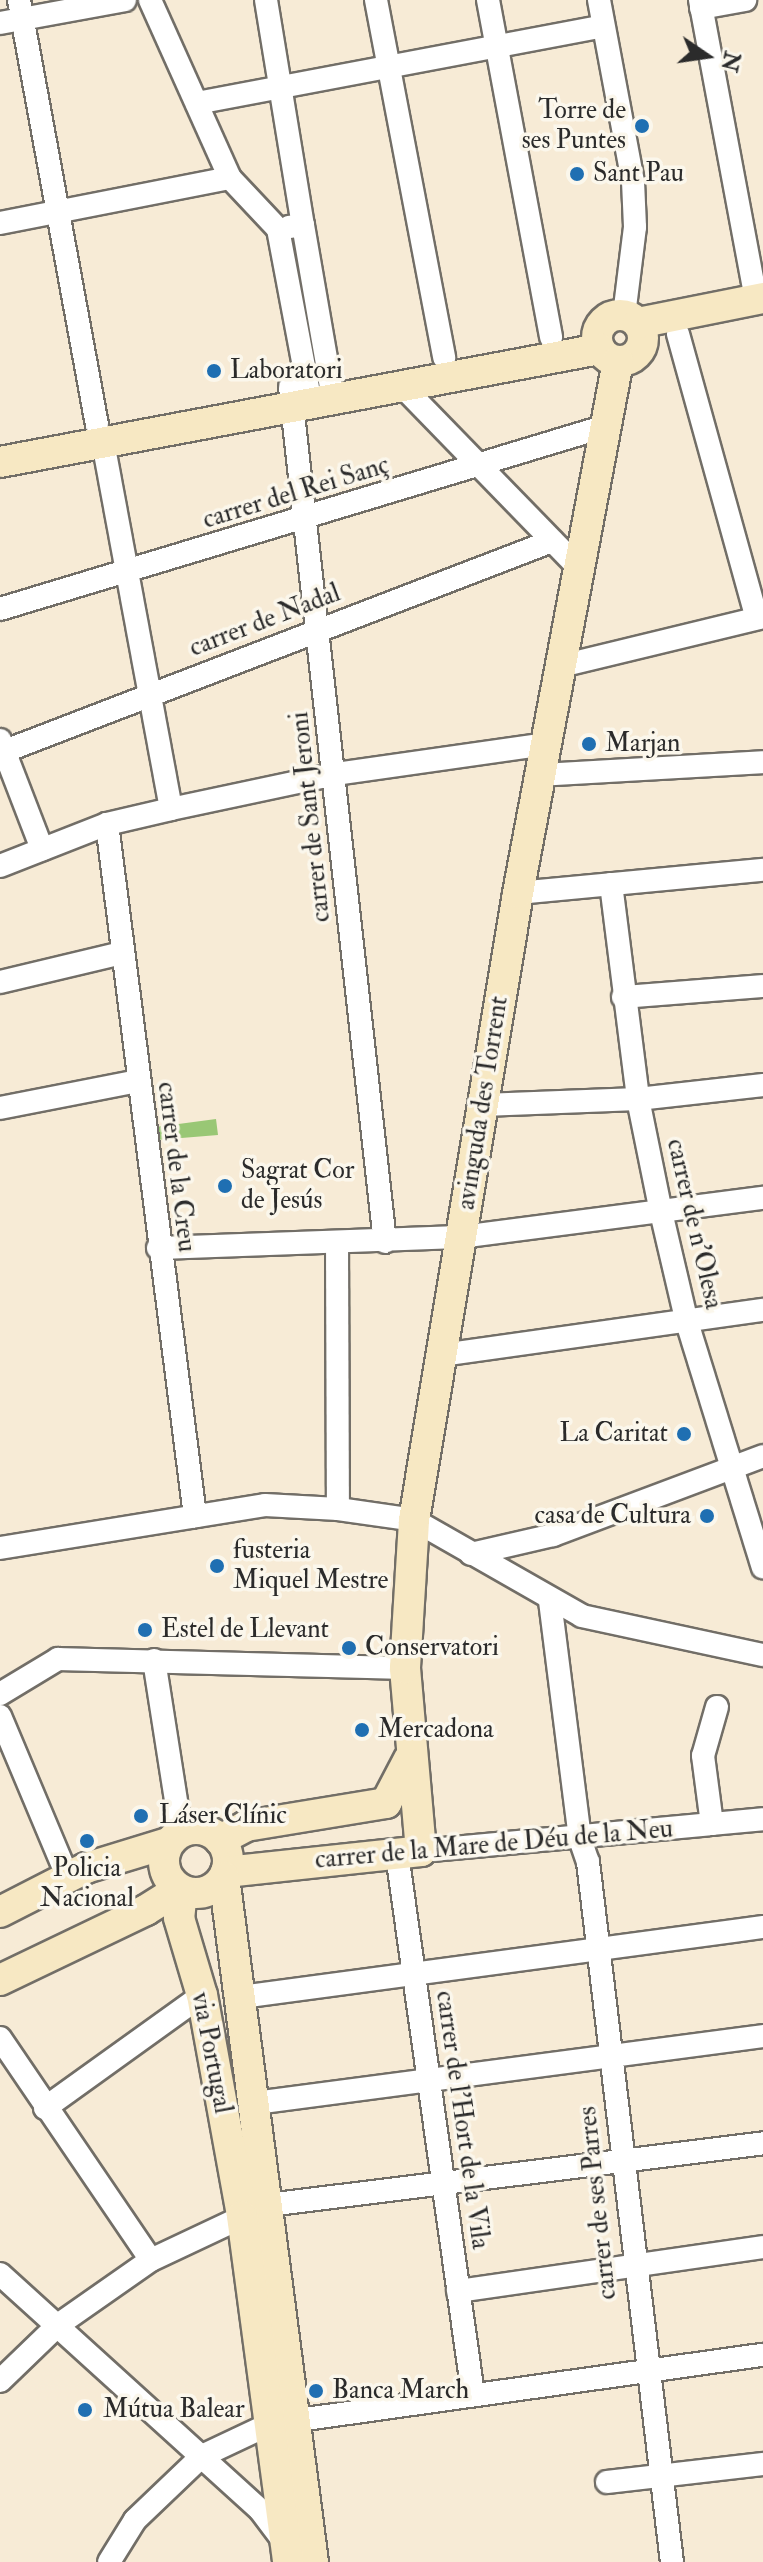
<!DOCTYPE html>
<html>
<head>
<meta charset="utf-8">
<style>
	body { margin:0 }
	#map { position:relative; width:763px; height:2562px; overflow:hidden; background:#f7ebd6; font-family:"IM FELL Double Pica",serif }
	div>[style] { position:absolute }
	.green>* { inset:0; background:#99c775 }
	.roads { filter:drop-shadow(2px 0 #726e67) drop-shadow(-2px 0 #726e67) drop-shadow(0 2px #726e67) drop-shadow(0 -2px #726e67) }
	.street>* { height:22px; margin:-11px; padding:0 11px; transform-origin:11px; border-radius:11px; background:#fff }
	.secondary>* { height:30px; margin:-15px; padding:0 15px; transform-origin:15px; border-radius:15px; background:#f7e8c3 }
	.secondary>.ring { margin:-15px; padding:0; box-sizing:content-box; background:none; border:30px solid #f7e8c3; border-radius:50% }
	.dots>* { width:22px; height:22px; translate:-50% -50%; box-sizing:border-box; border:4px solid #fbf7ec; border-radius:50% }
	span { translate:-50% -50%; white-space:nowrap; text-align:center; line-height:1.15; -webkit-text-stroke:7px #fbf7ec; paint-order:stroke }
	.poi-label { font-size:26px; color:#2b2b2b }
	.right { translate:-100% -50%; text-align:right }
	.left { translate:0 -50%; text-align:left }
	.street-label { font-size:26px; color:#2b2b2b }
	.north { position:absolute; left:667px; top:16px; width:80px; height:80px; -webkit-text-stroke:6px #fbf7ec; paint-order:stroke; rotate:103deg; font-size:22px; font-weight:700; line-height:32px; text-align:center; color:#2b2b2b }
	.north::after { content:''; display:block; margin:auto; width:28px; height:36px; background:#2b2b2b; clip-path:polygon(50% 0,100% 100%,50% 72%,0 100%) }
</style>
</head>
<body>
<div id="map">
	<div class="green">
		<i style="clip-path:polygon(216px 1119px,218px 1135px,157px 1140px,156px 1127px)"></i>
	</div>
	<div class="roads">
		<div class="street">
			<i style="left:19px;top:0;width:432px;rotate:79.6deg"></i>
			<i style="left:150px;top:0;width:195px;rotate:65.8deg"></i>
			<i style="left:230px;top:178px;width:70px;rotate:46.7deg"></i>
			<i style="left:266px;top:0;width:228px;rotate:80.7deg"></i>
			<i style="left:376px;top:0;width:364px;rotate:79.2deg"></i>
			<i style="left:488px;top:0;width:343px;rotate:79.4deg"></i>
			<i style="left:599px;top:0;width:184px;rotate:79.4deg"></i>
			<i style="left:633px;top:181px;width:46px;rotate:87.5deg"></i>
			<i style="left:635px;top:227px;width:89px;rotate:97.1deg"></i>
			<i style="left:700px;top:0;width:305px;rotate:79.4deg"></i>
			<i style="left:701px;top:8px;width:45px;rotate:-10.3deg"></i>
			<i style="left:0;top:23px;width:127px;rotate:-10.4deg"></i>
			<i style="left:197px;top:103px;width:413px;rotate:-10.7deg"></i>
			<i style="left:0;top:223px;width:234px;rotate:-11.1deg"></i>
			<i style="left:289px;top:227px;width:14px;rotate:-8deg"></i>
			<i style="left:303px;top:225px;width:177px;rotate:80.2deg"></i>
			<i style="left:278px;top:229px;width:177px;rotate:79.3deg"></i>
			<i style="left:678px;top:334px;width:295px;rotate:74.5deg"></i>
			<i style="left:402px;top:386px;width:254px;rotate:45.8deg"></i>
			<i style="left:290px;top:387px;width:860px;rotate:83.66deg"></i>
			<i style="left:103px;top:442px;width:373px;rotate:79.5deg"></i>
			<i style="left:0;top:609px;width:633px;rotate:-16.8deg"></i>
			<i style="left:561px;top:666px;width:208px;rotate:-13.6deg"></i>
			<i style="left:0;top:740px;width:117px;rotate:68.9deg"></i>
			<i style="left:0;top:753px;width:591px;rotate:-21.01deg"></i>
			<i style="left:540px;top:775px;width:223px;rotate:-3.3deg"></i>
			<i style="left:107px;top:824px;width:698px;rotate:82.75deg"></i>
			<i style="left:0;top:866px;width:115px;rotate:-21.4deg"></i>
			<i style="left:107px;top:824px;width:66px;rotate:-13.2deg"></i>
			<i style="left:171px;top:809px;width:168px;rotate:-12deg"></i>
			<i style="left:335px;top:774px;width:214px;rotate:-8.1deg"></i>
			<i style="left:611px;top:884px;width:217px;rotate:82.8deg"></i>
			<i style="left:638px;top:1099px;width:115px;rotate:78.5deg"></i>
			<i style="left:661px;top:1212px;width:110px;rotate:76.8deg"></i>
			<i style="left:686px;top:1319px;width:260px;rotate:72.8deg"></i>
			<i style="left:518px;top:893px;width:246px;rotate:-5.4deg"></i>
			<i style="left:0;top:982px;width:125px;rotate:-13.4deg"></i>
			<i style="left:623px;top:997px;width:140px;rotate:-4.5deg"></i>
			<i style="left:483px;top:1105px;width:155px;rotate:-2.2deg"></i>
			<i style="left:638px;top:1099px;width:126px;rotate:-6.4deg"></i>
			<i style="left:0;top:1108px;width:140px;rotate:-11.1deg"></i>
			<i style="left:337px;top:1243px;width:266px;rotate:89.8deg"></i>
			<i style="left:158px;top:1248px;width:303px;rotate:-2.1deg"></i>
			<i style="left:461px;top:1237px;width:305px;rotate:-7.4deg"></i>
			<i style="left:441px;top:1355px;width:325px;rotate:-8deg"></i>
			<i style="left:0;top:1548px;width:268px;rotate:-9.2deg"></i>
			<i style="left:265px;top:1505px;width:73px;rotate:3.1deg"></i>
			<i style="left:338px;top:1509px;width:77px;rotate:8.2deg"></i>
			<i style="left:414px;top:1520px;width:193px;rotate:29.7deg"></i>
			<i style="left:582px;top:1616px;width:185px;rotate:12.2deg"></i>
			<i style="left:471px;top:1554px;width:84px;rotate:-13deg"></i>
			<i style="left:553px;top:1535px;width:224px;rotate:-20.6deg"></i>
			<i style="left:550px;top:1601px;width:240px;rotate:82.8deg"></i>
			<i style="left:580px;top:1839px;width:24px;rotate:71deg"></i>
			<i style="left:588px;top:1862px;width:705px;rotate:83.16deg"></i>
			<i style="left:154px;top:1660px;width:174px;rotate:81.1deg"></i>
			<i style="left:0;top:1694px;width:68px;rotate:-31.1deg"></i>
			<i style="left:58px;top:1659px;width:347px;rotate:1.5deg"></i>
			<i style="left:0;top:1716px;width:176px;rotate:67.2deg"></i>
			<i style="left:712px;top:1824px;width:69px;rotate:-97.5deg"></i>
			<i style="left:703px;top:1756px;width:51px;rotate:-74.1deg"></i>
			<i style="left:421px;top:1851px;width:343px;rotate:-5.3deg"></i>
			<i style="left:397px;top:1854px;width:545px;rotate:81.99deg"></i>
			<i style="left:241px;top:1997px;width:527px;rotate:-7.64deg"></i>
			<i style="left:0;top:2038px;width:268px;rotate:55.8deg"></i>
			<i style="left:255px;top:2103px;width:512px;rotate:-7.51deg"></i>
			<i style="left:45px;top:2108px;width:193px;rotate:-35.7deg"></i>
			<i style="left:0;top:2274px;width:351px;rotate:42.2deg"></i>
			<i style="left:260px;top:2510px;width:40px;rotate:53deg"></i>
			<i style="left:458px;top:2291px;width:308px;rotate:-8.2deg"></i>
			<i style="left:0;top:2381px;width:81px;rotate:-44deg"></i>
			<i style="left:58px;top:2325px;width:113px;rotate:-35deg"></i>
			<i style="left:151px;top:2260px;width:129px;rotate:-25.2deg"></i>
			<i style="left:268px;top:2205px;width:499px;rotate:-7.1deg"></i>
			<i style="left:607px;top:2482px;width:157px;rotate:-6.6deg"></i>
			<i style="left:109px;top:2562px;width:49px;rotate:-58.2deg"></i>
			<i style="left:135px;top:2520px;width:93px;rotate:-43.7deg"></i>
			<i style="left:202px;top:2456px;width:75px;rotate:-25.2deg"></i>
			<i style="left:270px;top:2424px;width:498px;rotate:-8deg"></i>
		</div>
		<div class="secondary">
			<i class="ring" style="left:597px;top:315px;width:16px;height:16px"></i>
			<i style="left:638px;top:323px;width:127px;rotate:-11.3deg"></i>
			<i style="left:0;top:462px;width:610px;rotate:-10.68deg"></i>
			<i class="ring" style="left:164px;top:1829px;width:34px;height:34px"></i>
			<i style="left:220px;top:1840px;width:30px;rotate:-28deg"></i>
			<i style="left:246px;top:1826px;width:142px;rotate:-9.3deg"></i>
			<i style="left:386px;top:1803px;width:50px;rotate:-62.4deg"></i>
			<i style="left:226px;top:1872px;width:196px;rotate:-6.1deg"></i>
			<i style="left:421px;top:1851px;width:184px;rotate:-95deg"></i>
			<i style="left:405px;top:1668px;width:148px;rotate:-86.5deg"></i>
			<i style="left:414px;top:1520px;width:636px;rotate:-80.58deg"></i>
			<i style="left:518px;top:893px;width:541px;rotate:-79.35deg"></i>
			<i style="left:224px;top:1877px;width:691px;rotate:82.6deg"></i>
			<i style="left:182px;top:1891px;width:27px;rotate:96deg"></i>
			<i style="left:179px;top:1918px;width:80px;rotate:73.4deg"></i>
			<i style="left:202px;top:1995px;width:225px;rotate:79.7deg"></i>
			<i style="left:242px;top:2216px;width:349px;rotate:82.4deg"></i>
			<i style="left:0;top:1912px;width:97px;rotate:-27.1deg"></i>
			<i style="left:86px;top:1868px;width:86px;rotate:-17deg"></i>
			<i style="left:0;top:1980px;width:162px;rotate:-25.6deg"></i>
			<i style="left:146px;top:1910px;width:39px;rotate:-32deg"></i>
		</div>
	</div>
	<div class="dots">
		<i style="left:642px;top:126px;background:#1f6fb2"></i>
		<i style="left:577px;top:174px;background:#1f6fb2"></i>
		<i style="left:214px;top:371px;background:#1f6fb2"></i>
		<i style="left:589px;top:744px;background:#1f6fb2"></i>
		<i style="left:225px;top:1186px;background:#1f6fb2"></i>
		<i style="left:684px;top:1434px;background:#1f6fb2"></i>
		<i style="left:707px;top:1516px;background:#1f6fb2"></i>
		<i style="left:217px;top:1566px;background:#1f6fb2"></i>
		<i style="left:145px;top:1630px;background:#1f6fb2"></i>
		<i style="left:349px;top:1648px;background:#1f6fb2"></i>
		<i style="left:362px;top:1730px;background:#1f6fb2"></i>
		<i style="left:141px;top:1816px;background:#1f6fb2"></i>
		<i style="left:87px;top:1841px;background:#1f6fb2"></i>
		<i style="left:316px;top:2391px;background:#1f6fb2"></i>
		<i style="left:85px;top:2410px;background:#1f6fb2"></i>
	</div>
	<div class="poi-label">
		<span class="right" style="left:626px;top:126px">Torre de<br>ses Puntes</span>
		<span class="left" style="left:593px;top:174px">Sant Pau</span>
		<span class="left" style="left:230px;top:371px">Laboratori</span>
		<span class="left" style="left:605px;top:744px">Marjan</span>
		<span class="left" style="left:241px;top:1186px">Sagrat Cor<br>de Jesús</span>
		<span class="right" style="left:668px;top:1434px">La Caritat</span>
		<span class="right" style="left:691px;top:1516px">casa de Cultura</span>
		<span class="left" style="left:233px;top:1566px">fusteria<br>Miquel Mestre</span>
		<span class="left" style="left:161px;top:1630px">Estel de Llevant</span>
		<span class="left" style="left:365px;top:1648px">Conservatori</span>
		<span class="left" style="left:378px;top:1730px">Mercadona</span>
		<span class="left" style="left:159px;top:1816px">Láser Clínic</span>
		<span style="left:87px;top:1884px">Policia<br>Nacional</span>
		<span class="left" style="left:332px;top:2391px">Banca March</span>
		<span class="left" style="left:103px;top:2410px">Mútua Balear</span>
	</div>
	<div class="street-label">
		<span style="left:296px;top:493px;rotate:-17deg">carrer del Rei Sanç</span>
		<span style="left:265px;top:621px;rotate:-21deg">carrer de Nadal</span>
		<span style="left:311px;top:817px;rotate:-96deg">carrer de Sant Jeroni</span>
		<span style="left:483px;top:1103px;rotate:-81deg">avinguda des Torrent</span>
		<span style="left:176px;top:1167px;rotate:83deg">carrer de la Creu</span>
		<span style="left:694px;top:1224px;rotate:77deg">carrer de n'Olesa</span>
		<span style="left:494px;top:1845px;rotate:-5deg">carrer de la Mare de Déu de la Neu</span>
		<span style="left:211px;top:2053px;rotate:79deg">via Portugal</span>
		<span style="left:462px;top:2120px;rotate:82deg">carrer de l'Hort de la Vila</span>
		<span style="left:598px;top:2203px;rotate:-96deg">carrer de ses Parres</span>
	</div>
	<div class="north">N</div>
</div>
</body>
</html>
